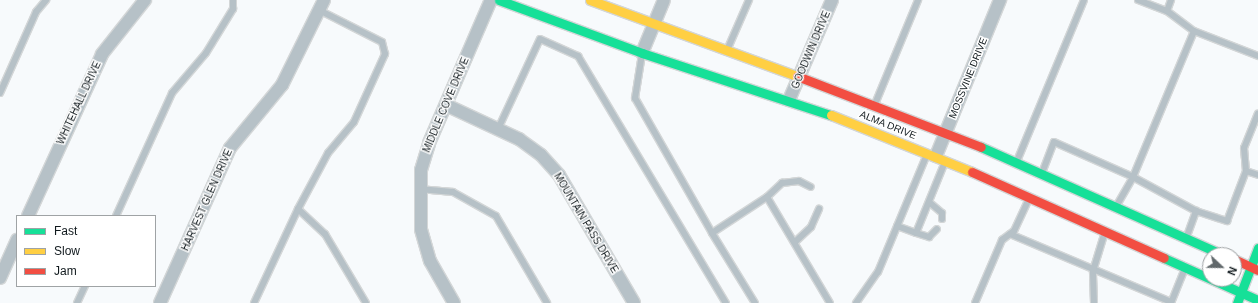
<!DOCTYPE html>
<html>
<head>
<meta charset="utf-8">
<style>
	body { margin:0 }
	#map { position:relative; width:1258px; height:303px; overflow:hidden; background:#f7fafc; font-family:Helvetica,sans-serif }
	div>[style] { position:absolute }
	.roads { filter:drop-shadow(1px 0 #d3d6d7) drop-shadow(-1px 0 #d3d6d7) drop-shadow(0 1px #d3d6d7) drop-shadow(0 -1px #d3d6d7) }
	.lane>* { height:6px; margin:-3px; padding:0 3px; transform-origin:3px; border-radius:3px; background:#b6c1c7 }
	.street>* { height:12px; margin:-6px; padding:0 6px; transform-origin:6px; border-radius:6px; background:#b6c1c7 }
	.fast>* { height:9px; margin:-4.5px; padding:0 4.5px; transform-origin:4.5px; border-radius:4.5px; background:#16e098 }
	.slow>* { height:9px; margin:-4.5px; padding:0 4.5px; transform-origin:4.5px; border-radius:4.5px; background:#ffcf43 }
	.jam>* { height:9px; margin:-4.5px; padding:0 4.5px; transform-origin:4.5px; border-radius:4.5px; background:#f24e42 }
	span { translate:-50% -50%; white-space:nowrap; text-align:center; line-height:1.15; -webkit-text-stroke:3px #fff; paint-order:stroke }
	.street-label { font-size:10px; color:#10191d }
	.legend { position:absolute; left:16px; top:215px; width:140px; height:72px; box-sizing:border-box; background:#fff; border:1px solid #9fa3a5; margin:0; padding:5px 7px; list-style:none; font-size:12px; color:#10191d }
	.legend li { display:flex; align-items:center; gap:8px; height:20px }
	.legend b { width:20px; border:1px solid #9fa3a5 }
	.north { position:absolute; left:1202px; top:247px; width:40px; height:40px; box-sizing:border-box; background:#fff; border:1px solid #9fa3a5; border-radius:50%; rotate:112deg; font-size:11px; font-weight:700; line-height:16px; text-align:center; color:#10191d }
	.north::after { content:''; display:block; margin:auto; width:14px; height:18px; background:#61686b; clip-path:polygon(50% 0,100% 100%,50% 72%,0 100%) }
</style>
</head>
<body>
<div id="map">
	<div class="roads">
		<div class="lane">
			<i style="left:1138px;top:0;width:31px;rotate:21deg"></i>
			<i style="left:1167px;top:11px;width:34px;rotate:37deg"></i>
			<i style="left:1167px;top:11px;width:12px;rotate:-70deg"></i>
			<i style="left:728px;top:48px;width:52px;rotate:-66.4deg"></i>
			<i style="left:642px;top:54px;width:45px;rotate:99deg"></i>
			<i style="left:635px;top:98px;width:155px;rotate:60.3deg"></i>
			<i style="left:0;top:93px;width:89px;rotate:-66deg"></i>
			<i style="left:36px;top:12px;width:16px;rotate:-50deg"></i>
			<i style="left:875px;top:104px;width:113px;rotate:-67.5deg"></i>
			<i style="left:498px;top:129px;width:99px;rotate:-65deg"></i>
			<i style="left:540px;top:39px;width:42px;rotate:24.1deg"></i>
			<i style="left:578px;top:56px;width:288px;rotate:59.1deg"></i>
			<i style="left:1017px;top:161px;width:174px;rotate:-67.4deg"></i>
			<i style="left:1246px;top:171px;width:23px;rotate:-95deg"></i>
			<i style="left:1244px;top:148px;width:37px;rotate:-68deg"></i>
			<i style="left:1042px;top:173px;width:33px;rotate:-69deg"></i>
			<i style="left:1054px;top:142px;width:86px;rotate:23.9deg"></i>
			<i style="left:1133px;top:177px;width:158px;rotate:-67.3deg"></i>
			<i style="left:1194px;top:31px;width:69px;rotate:21.3deg"></i>
			<i style="left:419px;top:189px;width:34px;rotate:5deg"></i>
			<i style="left:453px;top:192px;width:49px;rotate:29.2deg"></i>
			<i style="left:496px;top:216px;width:101px;rotate:59.6deg"></i>
			<i style="left:767px;top:197px;width:21px;rotate:-43deg"></i>
			<i style="left:782px;top:183px;width:17px;rotate:-7deg"></i>
			<i style="left:799px;top:181px;width:13px;rotate:27deg"></i>
			<i style="left:929px;top:202px;width:17px;rotate:40deg"></i>
			<i style="left:942px;top:213px;width:6px;rotate:90deg"></i>
			<i style="left:1117px;top:205px;width:32px;rotate:-60deg"></i>
			<i style="left:1133px;top:177px;width:72px;rotate:28.4deg"></i>
			<i style="left:1196px;top:211px;width:33px;rotate:18deg"></i>
			<i style="left:1227px;top:221px;width:53px;rotate:-69.2deg"></i>
			<i style="left:1246px;top:171px;width:13px;rotate:18deg"></i>
			<i style="left:298px;top:209px;width:37px;rotate:43deg"></i>
			<i style="left:325px;top:234px;width:80px;rotate:59.3deg"></i>
			<i style="left:116px;top:216px;width:135px;rotate:-65.5deg"></i>
			<i style="left:172px;top:93px;width:52px;rotate:-49.6deg"></i>
			<i style="left:206px;top:53px;width:52px;rotate:-58.5deg"></i>
			<i style="left:233px;top:9px;width:9px;rotate:-90deg"></i>
			<i style="left:897px;top:226px;width:20px;rotate:20deg"></i>
			<i style="left:916px;top:233px;width:77px;rotate:-67.8deg"></i>
			<i style="left:916px;top:233px;width:14px;rotate:17deg"></i>
			<i style="left:929px;top:237px;width:11px;rotate:-45deg"></i>
			<i style="left:1010px;top:234px;width:175px;rotate:22.9deg"></i>
			<i style="left:1187px;top:236px;width:27px;rotate:-70deg"></i>
			<i style="left:795px;top:242px;width:22px;rotate:-43deg"></i>
			<i style="left:811px;top:227px;width:20px;rotate:-66deg"></i>
			<i style="left:77px;top:303px;width:19px;rotate:-65deg"></i>
			<i style="left:254px;top:303px;width:104px;rotate:-64.9deg"></i>
			<i style="left:298px;top:209px;width:64px;rotate:-61.8deg"></i>
			<i style="left:328px;top:153px;width:40px;rotate:-50deg"></i>
			<i style="left:354px;top:122px;width:75px;rotate:-65.5deg"></i>
			<i style="left:385px;top:54px;width:12px;rotate:-104deg"></i>
			<i style="left:382px;top:42px;width:71px;rotate:-153.1deg"></i>
			<i style="left:755px;top:303px;width:82px;rotate:-121.6deg"></i>
			<i style="left:712px;top:233px;width:66px;rotate:-33.2deg"></i>
			<i style="left:767px;top:197px;width:123px;rotate:59.3deg"></i>
			<i style="left:856px;top:303px;width:38px;rotate:-55deg"></i>
			<i style="left:878px;top:272px;width:128px;rotate:-67.4deg"></i>
			<i style="left:975px;top:303px;width:69px;rotate:-66.8deg"></i>
			<i style="left:1002px;top:240px;width:15px;rotate:-37deg"></i>
			<i style="left:1014px;top:231px;width:35px;rotate:-65deg"></i>
			<i style="left:1094px;top:303px;width:32px;rotate:-92deg"></i>
			<i style="left:1093px;top:271px;width:39px;rotate:-73deg"></i>
			<i style="left:1171px;top:303px;width:37px;rotate:-68deg"></i>
		</div>
		<div class="street">
			<i style="left:642px;top:53px;width:57px;rotate:-67.5deg"></i>
			<i style="left:789px;top:100px;width:109px;rotate:-66.7deg"></i>
			<i style="left:446px;top:105px;width:81px;rotate:25deg"></i>
			<i style="left:519px;top:139px;width:27px;rotate:36deg"></i>
			<i style="left:541px;top:155px;width:27px;rotate:48deg"></i>
			<i style="left:559px;top:175px;width:148px;rotate:59.6deg"></i>
			<i style="left:936px;top:156px;width:169px;rotate:-67.7deg"></i>
			<i style="left:28px;top:216px;width:178px;rotate:-65.4deg"></i>
			<i style="left:102px;top:54px;width:69px;rotate:-51.5deg"></i>
			<i style="left:0;top:278px;width:42px;rotate:-65.9deg"></i>
			<i style="left:160px;top:303px;width:170px;rotate:-65.7deg"></i>
			<i style="left:230px;top:148px;width:82px;rotate:-50.5deg"></i>
			<i style="left:282px;top:85px;width:95px;rotate:-63.7deg"></i>
			<i style="left:454px;top:303px;width:48px;rotate:-119.7deg"></i>
			<i style="left:430px;top:261px;width:33px;rotate:-106deg"></i>
			<i style="left:421px;top:229px;width:59px;rotate:-90deg"></i>
			<i style="left:421px;top:170px;width:28px;rotate:-73deg"></i>
			<i style="left:429px;top:143px;width:156px;rotate:-66.6deg"></i>
		</div>
		<div class="fast">
			<i style="left:499px;top:0;width:153px;rotate:20.3deg"></i>
			<i style="left:642px;top:53px;width:199px;rotate:18.2deg"></i>
			<i style="left:981px;top:147px;width:266px;rotate:24deg"></i>
			<i style="left:1164px;top:258px;width:103px;rotate:24.1deg"></i>
			<i style="left:1237px;top:303px;width:59px;rotate:-69.1deg"></i>
		</div>
		<div class="slow">
			<i style="left:590px;top:0;width:221px;rotate:20.2deg"></i>
			<i style="left:831px;top:115px;width:152px;rotate:22deg"></i>
		</div>
		<div class="jam">
			<i style="left:797px;top:76px;width:197px;rotate:21.1deg"></i>
			<i style="left:972px;top:172px;width:210px;rotate:24.1deg"></i>
			<i style="left:1234px;top:259px;width:26px;rotate:25deg"></i>
		</div>
	</div>
	<div class="street-label">
		<span style="left:811px;top:50px;rotate:-67deg">GOODWIN DRIVE</span>
		<span style="left:968px;top:78px;rotate:-68deg">MOSSVINE DRIVE</span>
		<span style="left:79px;top:103px;rotate:-65deg">WHITEHALL DRIVE</span>
		<span style="left:446px;top:105px;rotate:-67deg">MIDDLE COVE DRIVE</span>
		<span style="left:888px;top:125px;rotate:22deg">ALMA DRIVE</span>
		<span style="left:207px;top:200px;rotate:-66deg">HARVEST GLEN DRIVE</span>
		<span style="left:586px;top:223px;rotate:59deg">MOUNTAIN PASS DRIVE</span>
	</div>
	<ul class="legend">
	<li><b style="height:5px;background:#16e098"></b>Fast</li>
	<li><b style="height:5px;background:#ffcf43"></b>Slow</li>
	<li><b style="height:5px;background:#f24e42"></b>Jam</li>
	</ul>
	<div class="north">N</div>
</div>
</body>
</html>
